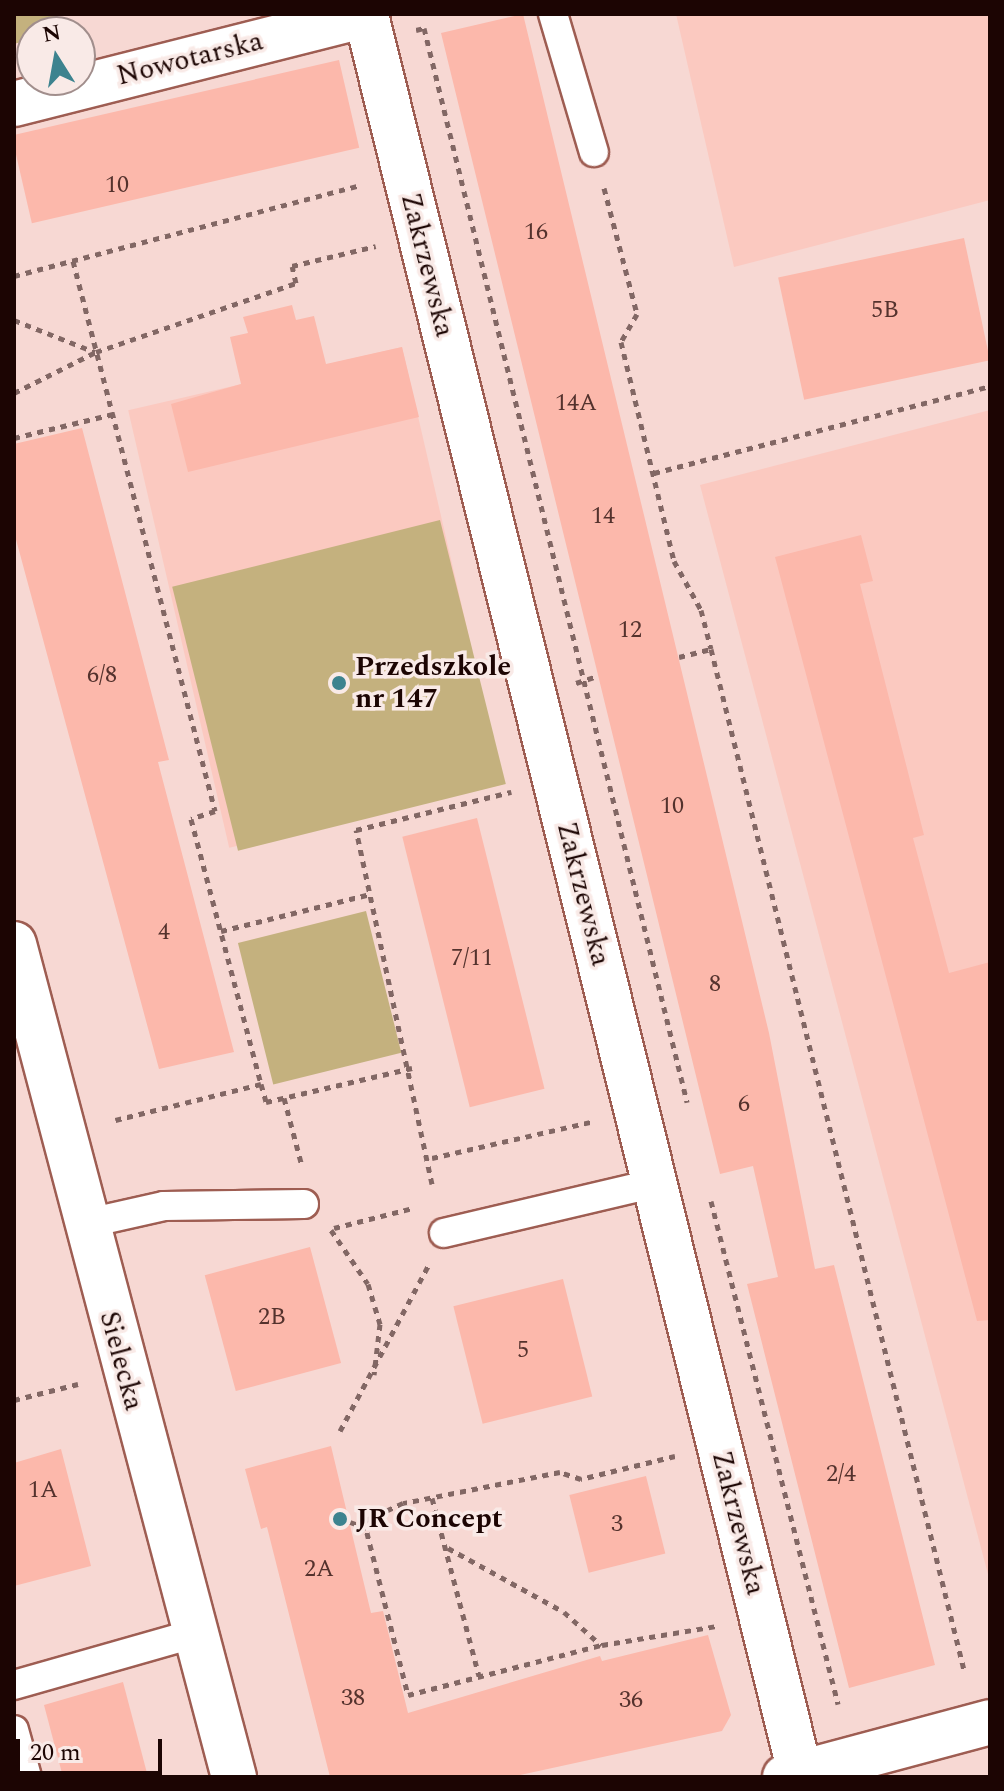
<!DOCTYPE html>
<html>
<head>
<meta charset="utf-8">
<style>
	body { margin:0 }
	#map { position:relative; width:1004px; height:1791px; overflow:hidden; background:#f7d8d3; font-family:Spectral,serif }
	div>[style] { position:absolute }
	.built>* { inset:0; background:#fbc9c0; transform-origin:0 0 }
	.green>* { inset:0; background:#c4b17e; transform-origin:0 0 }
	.building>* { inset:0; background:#fcb8ab; transform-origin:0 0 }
	.path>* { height:5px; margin-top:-2.5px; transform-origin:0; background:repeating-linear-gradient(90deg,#826764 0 6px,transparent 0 12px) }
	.roads { filter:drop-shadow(2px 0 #9e5d52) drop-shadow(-2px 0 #9e5d52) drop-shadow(0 2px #9e5d52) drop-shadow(0 -2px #9e5d52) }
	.service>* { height:28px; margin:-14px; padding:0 14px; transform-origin:14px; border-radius:14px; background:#fff }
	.minor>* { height:44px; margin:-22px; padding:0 22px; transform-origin:22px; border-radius:22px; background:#fff }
	.tertiary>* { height:44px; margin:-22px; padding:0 22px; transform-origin:22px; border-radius:22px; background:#fff }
	.dots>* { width:22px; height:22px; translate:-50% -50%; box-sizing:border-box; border:4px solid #f9eae7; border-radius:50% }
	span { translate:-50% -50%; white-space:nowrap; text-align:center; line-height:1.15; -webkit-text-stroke:7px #f9eae7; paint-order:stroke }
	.number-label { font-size:24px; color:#54322d }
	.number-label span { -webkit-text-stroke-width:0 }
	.street-label { font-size:28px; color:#1c0503 }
	.poi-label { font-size:28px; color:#1c0503; font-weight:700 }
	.left { translate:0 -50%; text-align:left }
	.frame { position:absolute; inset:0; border:16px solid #1c0503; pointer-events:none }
	.north { position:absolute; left:16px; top:16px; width:80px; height:80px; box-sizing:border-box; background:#f9eae7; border:2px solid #a18e8c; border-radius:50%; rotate:349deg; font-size:22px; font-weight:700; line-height:32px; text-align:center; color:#1c0503 }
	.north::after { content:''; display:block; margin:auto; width:28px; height:36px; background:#3d838f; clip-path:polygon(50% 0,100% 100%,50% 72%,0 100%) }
	.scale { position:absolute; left:16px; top:1739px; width:146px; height:36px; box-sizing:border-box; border:4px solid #1c0503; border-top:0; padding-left:10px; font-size:24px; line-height:28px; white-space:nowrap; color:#1c0503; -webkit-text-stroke:6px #f9eae7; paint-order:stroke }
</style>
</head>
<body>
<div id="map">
	<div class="built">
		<i style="clip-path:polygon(676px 14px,990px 14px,990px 200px,734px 267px)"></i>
		<i style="left:402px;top:347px;width:449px;height:281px;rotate:77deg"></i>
		<i style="clip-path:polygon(990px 410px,990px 1577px,989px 1578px,700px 485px)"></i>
	</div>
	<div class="green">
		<i style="clip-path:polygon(14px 14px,57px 14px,61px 32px,32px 32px,32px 39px,14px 44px)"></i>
		<i style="left:440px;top:520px;width:272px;height:276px;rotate:76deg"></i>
		<i style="left:366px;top:911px;width:146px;height:132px;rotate:76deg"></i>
	</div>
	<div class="building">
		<i style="clip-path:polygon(523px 14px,769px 1033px,815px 1269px,834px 1265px,935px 1665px,849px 1688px,747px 1284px,778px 1277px,753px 1166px,720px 1174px,441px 33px)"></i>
		<i style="left:339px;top:60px;width:90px;height:336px;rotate:77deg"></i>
		<i style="left:964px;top:238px;width:125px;height:190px;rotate:78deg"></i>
		<i style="clip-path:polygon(292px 305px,296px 320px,314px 316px,326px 364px,402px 347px,419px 417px,188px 472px,171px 404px,241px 384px,230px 337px,248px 333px,243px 317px)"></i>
		<i style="clip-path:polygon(82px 428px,169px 760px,158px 762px,234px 1052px,159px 1069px,14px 532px,14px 444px)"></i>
		<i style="clip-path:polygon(861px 535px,873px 581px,860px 584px,924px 835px,913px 838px,949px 973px,990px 962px,990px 1320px,977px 1321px,775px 557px)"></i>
		<i style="left:477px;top:818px;width:279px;height:77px;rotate:76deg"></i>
		<i style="left:310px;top:1247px;width:120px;height:109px;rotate:75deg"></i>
		<i style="left:563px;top:1279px;width:121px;height:113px;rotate:76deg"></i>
		<i style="clip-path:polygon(331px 1446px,371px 1613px,383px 1611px,408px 1713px,600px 1656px,602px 1661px,708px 1635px,731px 1715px,722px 1731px,511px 1777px,330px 1777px,267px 1527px,261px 1529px,245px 1469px)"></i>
		<i style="clip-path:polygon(61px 1449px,91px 1566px,14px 1586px,14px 1463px)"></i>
		<i style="left:646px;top:1476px;width:80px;height:79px;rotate:76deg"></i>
		<i style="clip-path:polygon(123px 1682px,148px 1777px,63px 1777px,44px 1705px)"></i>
	</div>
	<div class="path">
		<i style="left:416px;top:30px;width:8px;rotate:-14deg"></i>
		<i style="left:424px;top:28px;width:1106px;rotate:76.24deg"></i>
		<i style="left:604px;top:188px;width:130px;rotate:75.3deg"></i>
		<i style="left:637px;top:314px;width:32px;rotate:120deg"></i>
		<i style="left:621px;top:342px;width:225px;rotate:76.4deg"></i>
		<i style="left:674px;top:561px;width:56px;rotate:61.1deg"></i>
		<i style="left:701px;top:610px;width:40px;rotate:75.6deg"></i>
		<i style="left:711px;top:649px;width:1052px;rotate:76.08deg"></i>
		<i style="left:73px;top:261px;width:568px;rotate:75.52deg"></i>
		<i style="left:215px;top:811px;width:25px;rotate:162deg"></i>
		<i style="left:191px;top:819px;width:274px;rotate:75.2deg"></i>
		<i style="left:261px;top:1084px;width:150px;rotate:166.1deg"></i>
		<i style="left:14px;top:276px;width:359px;rotate:-14.7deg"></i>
		<i style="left:14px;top:320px;width:87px;rotate:21.6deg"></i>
		<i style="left:14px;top:393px;width:92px;rotate:-26.6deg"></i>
		<i style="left:96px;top:352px;width:212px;rotate:-19deg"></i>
		<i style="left:296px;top:283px;width:17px;rotate:-103deg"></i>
		<i style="left:292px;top:266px;width:86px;rotate:-13.4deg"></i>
		<i style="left:14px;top:438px;width:102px;rotate:-13.6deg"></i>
		<i style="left:654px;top:473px;width:347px;rotate:-14.5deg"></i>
		<i style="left:679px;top:657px;width:33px;rotate:-14deg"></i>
		<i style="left:576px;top:683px;width:19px;rotate:-18deg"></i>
		<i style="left:221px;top:931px;width:154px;rotate:-13.9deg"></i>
		<i style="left:261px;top:1084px;width:19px;rotate:74deg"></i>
		<i style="left:266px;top:1102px;width:150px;rotate:-13.1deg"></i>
		<i style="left:284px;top:1098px;width:70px;rotate:75.2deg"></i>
		<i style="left:432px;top:1158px;width:163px;rotate:-12.8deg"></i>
		<i style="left:432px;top:1184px;width:362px;rotate:-102.1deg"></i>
		<i style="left:356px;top:830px;width:160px;rotate:-13.8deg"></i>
		<i style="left:711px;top:1201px;width:519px;rotate:75.83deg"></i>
		<i style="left:334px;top:1228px;width:81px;rotate:-14.2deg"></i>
		<i style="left:331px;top:1230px;width:65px;rotate:55.6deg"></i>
		<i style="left:368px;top:1284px;width:42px;rotate:73.3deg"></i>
		<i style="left:380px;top:1324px;width:51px;rotate:96.7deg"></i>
		<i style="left:14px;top:1400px;width:66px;rotate:-14deg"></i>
		<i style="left:340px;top:1431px;width:187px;rotate:-61.9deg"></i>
		<i style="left:675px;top:1456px;width:97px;rotate:166.3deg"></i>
		<i style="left:581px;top:1479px;width:22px;rotate:-162deg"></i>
		<i style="left:560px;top:1472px;width:160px;rotate:168.8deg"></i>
		<i style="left:403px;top:1503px;width:43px;rotate:155.2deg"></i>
		<i style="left:364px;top:1521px;width:179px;rotate:75.8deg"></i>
		<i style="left:408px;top:1695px;width:200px;rotate:-14.5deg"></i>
		<i style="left:602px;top:1645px;width:117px;rotate:-9.4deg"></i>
		<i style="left:432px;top:1498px;width:184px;rotate:75.2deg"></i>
		<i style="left:350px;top:1522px;width:18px;rotate:19deg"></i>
		<i style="left:448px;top:1548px;width:132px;rotate:28.9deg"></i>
		<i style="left:564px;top:1612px;width:50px;rotate:41.7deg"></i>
	</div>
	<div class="roads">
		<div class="service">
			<i style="left:553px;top:14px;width:144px;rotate:73.5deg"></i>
			<i style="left:84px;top:1224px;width:82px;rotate:-12.7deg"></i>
			<i style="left:164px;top:1206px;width:140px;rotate:-0.8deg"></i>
			<i style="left:444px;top:1233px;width:214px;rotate:-13.3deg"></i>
			<i style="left:14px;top:1685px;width:190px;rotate:-15.9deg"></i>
			<i style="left:14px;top:1730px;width:49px;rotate:74.5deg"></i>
		</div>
		<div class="minor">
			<i style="left:14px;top:104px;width:363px;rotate:-14.2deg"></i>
			<i style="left:366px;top:15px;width:1811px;rotate:76.13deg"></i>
			<i style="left:14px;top:944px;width:862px;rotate:75.21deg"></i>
		</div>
		<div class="tertiary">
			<i style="left:785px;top:1777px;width:212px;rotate:-15deg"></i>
		</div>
	</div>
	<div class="dots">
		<i style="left:339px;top:683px;background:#3d838f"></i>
		<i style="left:340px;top:1519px;background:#3d838f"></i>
	</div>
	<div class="number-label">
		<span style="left:117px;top:186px">10</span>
		<span style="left:536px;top:233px">16</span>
		<span style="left:885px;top:311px">5B</span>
		<span style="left:576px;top:404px">14A</span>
		<span style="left:603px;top:517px">14</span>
		<span style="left:630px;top:631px">12</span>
		<span style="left:102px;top:676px">6/8</span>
		<span style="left:672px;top:807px">10</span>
		<span style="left:164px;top:933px">4</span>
		<span style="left:472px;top:959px">7/11</span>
		<span style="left:715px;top:985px">8</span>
		<span style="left:744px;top:1105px">6</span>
		<span style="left:272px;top:1318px">2B</span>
		<span style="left:523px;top:1351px">5</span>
		<span style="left:841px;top:1475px">2/4</span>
		<span style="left:43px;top:1491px">1A</span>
		<span style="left:617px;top:1525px">3</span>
		<span style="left:319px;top:1570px">2A</span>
		<span style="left:353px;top:1699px">38</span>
		<span style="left:631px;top:1701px">36</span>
	</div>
	<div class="street-label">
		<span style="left:190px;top:59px;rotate:-14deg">Nowotarska</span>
		<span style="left:427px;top:265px;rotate:76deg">Zakrzewska</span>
		<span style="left:583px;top:894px;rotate:76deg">Zakrzewska</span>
		<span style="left:121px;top:1361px;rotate:75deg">Sielecka</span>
		<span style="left:738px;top:1523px;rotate:76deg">Zakrzewska</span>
	</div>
	<div class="poi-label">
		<span class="left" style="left:355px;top:683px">Przedszkole<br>nr 147</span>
		<span class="left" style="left:356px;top:1519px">JR Concept</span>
	</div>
	<div class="frame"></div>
	<div class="north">N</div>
	<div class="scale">20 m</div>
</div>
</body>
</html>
